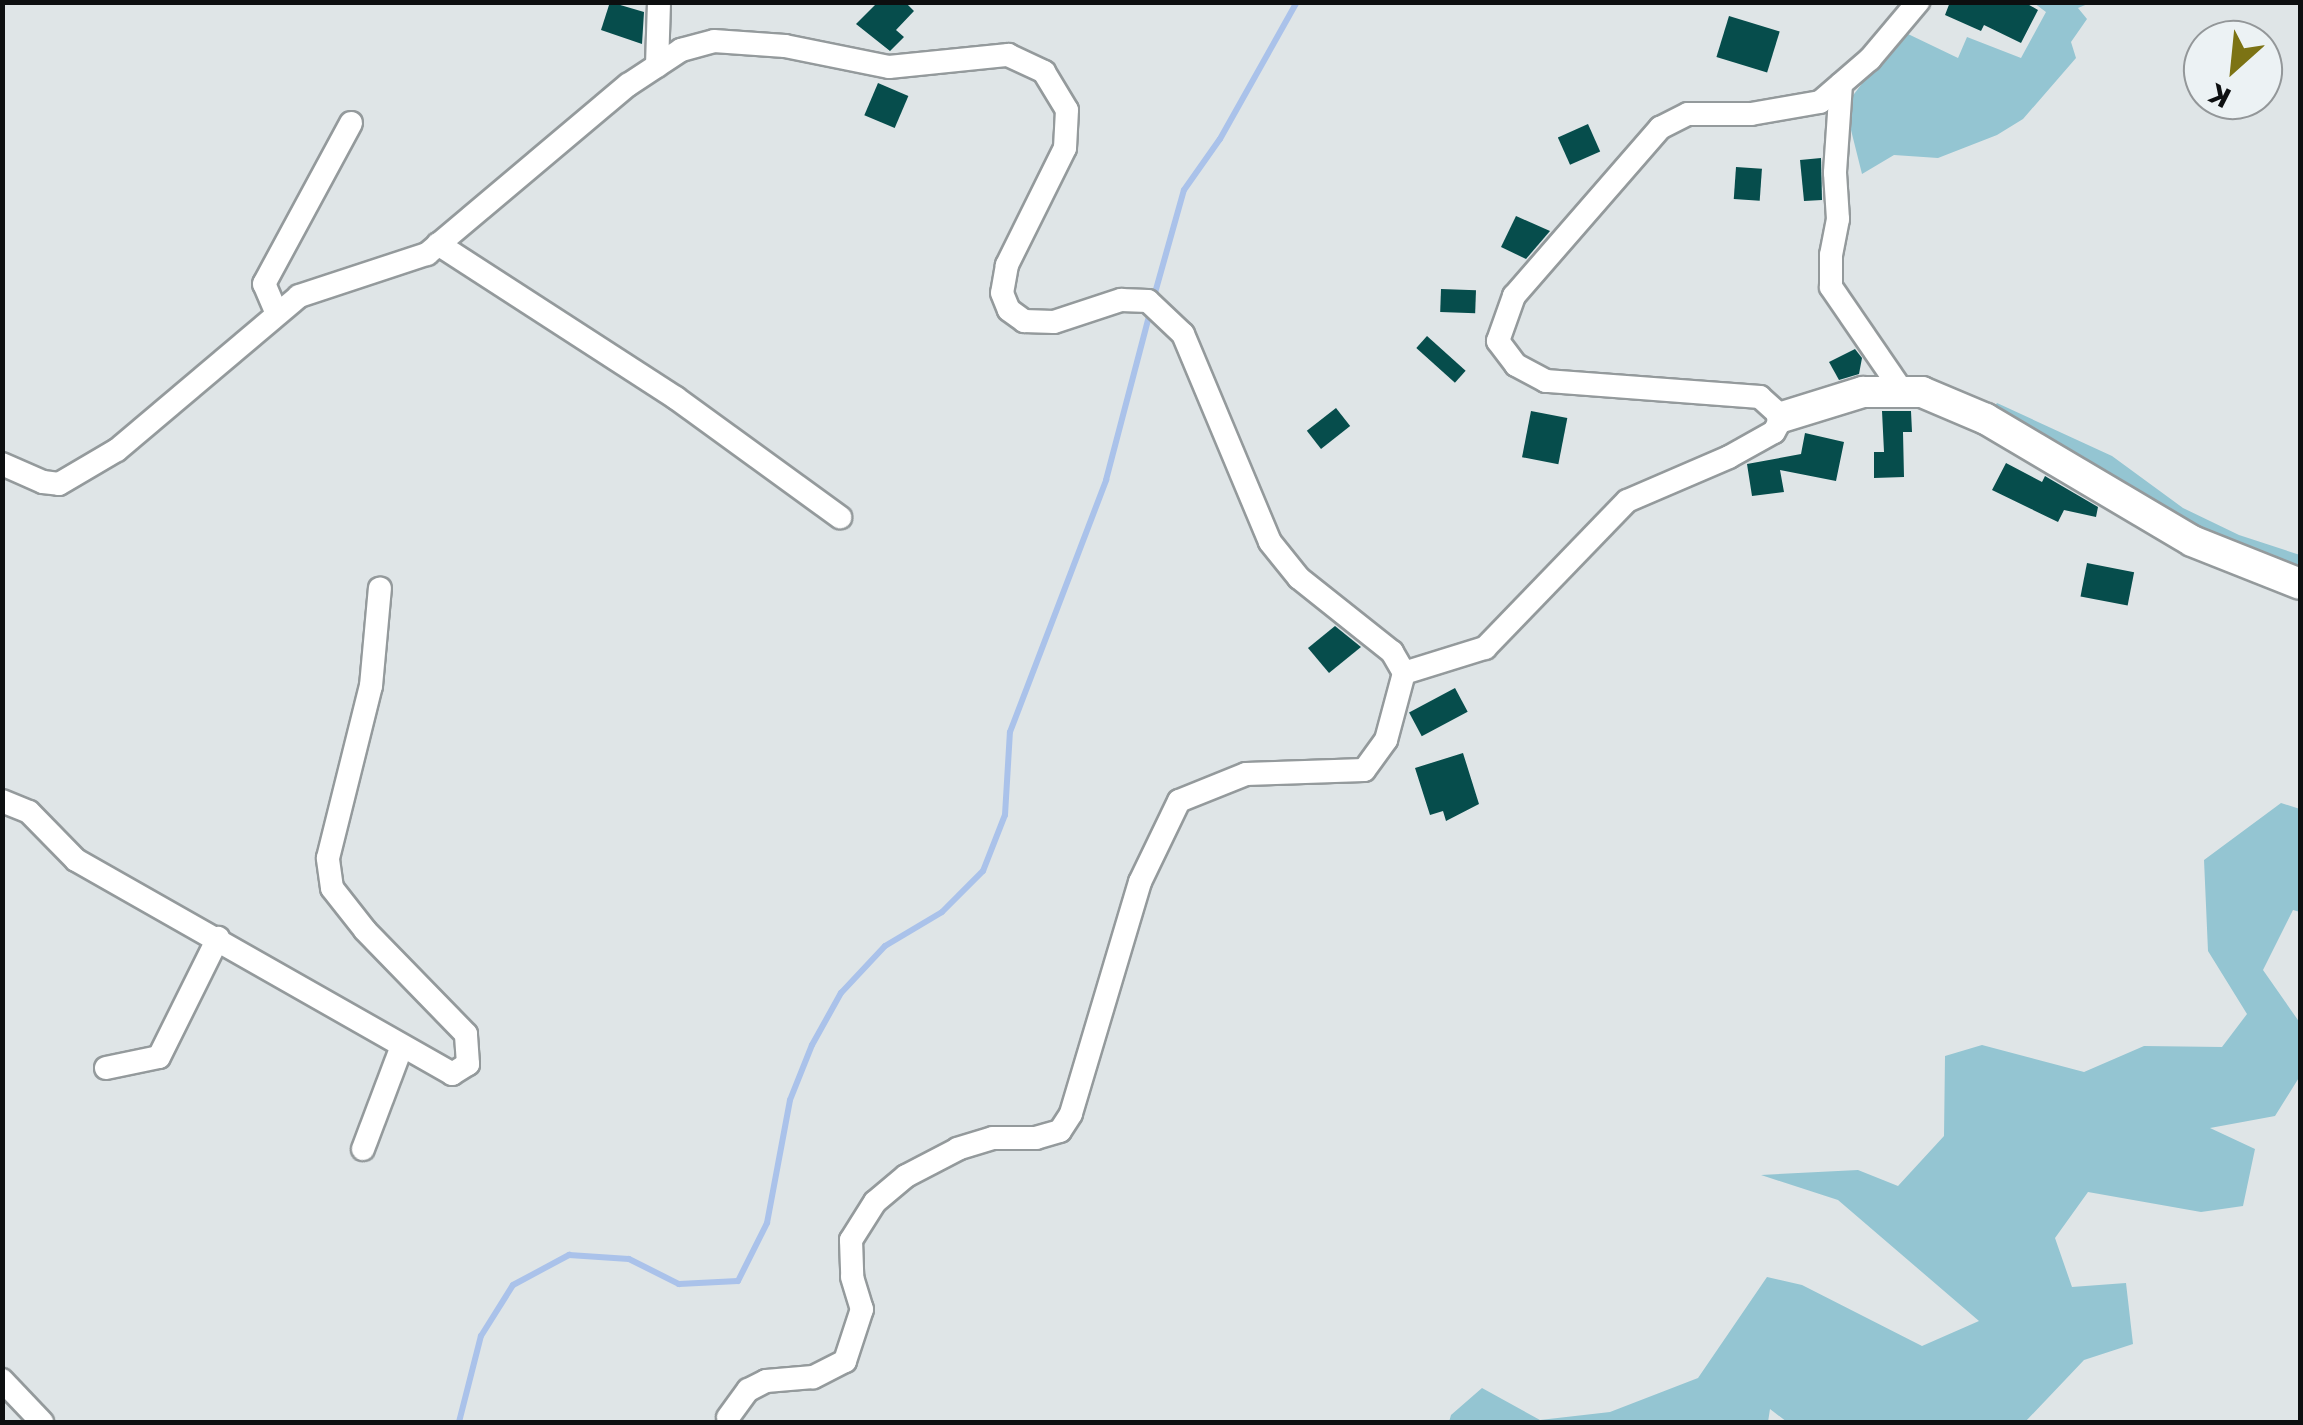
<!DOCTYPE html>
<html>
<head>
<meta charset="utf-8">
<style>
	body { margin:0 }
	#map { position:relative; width:2303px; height:1425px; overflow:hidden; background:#dfe5e7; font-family:Jost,sans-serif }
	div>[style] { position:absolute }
	.green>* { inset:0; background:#94c5d2 }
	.stream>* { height:6px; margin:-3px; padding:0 3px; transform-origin:3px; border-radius:3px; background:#aac2ea }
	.building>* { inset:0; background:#064d4c; transform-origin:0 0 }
	.roads { filter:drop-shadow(2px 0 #949a9c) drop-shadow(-2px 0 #949a9c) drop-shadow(0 2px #949a9c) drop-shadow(0 -2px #949a9c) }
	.minor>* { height:22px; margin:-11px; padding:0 11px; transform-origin:11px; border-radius:11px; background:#fff }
	.tertiary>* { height:30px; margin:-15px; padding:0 15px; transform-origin:15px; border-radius:15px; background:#fff }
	span { translate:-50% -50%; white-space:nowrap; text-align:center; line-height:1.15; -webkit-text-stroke:10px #ecf2f4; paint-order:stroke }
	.frame { position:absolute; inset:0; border:5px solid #0d0f10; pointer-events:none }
	.north { position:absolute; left:2183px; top:20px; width:100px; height:100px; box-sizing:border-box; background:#ecf2f4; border:2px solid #939799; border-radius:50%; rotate:207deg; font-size:28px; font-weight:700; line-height:40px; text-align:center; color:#0d0f10 }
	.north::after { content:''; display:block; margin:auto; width:35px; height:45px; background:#7c7314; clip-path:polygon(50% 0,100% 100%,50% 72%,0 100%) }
</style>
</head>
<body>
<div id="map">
	<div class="green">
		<i style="clip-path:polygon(2034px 3px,2090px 3px,2078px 8px,2087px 19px,2071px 42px,2076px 58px,2023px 119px,1997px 135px,1938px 158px,1894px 155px,1862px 174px,1845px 106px,1873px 69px,1908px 34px,1958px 58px,1967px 37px,2021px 58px,2046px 12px)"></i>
		<i style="clip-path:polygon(1997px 403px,2112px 456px,2183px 508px,2239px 535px,2300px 555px,2300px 597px,1986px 419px)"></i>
		<i style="clip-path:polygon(2281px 803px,2300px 809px,2300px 912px,2293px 910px,2263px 970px,2300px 1023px,2300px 1076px,2275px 1116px,2210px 1128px,2255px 1149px,2243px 1206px,2201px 1212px,2088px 1192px,2055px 1238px,2072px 1287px,2126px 1283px,2133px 1344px,2084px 1360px,2025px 1422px,1787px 1422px,1770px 1409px,1768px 1422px,1449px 1422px,1451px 1415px,1482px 1388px,1540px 1420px,1610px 1412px,1698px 1378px,1767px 1277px,1802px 1285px,1922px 1346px,1979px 1321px,1838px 1200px,1761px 1175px,1858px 1170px,1898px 1186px,1944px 1136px,1945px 1056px,1982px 1045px,2084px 1072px,2144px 1046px,2222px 1047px,2247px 1014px,2208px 951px,2204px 860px)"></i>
	</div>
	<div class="stream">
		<i style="left:1153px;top:300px;width:114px;rotate:-74.3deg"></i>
		<i style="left:1184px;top:190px;width:62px;rotate:-54.8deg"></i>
		<i style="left:1220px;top:139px;width:157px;rotate:-60.7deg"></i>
		<i style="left:459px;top:1422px;width:89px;rotate:-75.7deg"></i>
		<i style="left:481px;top:1336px;width:60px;rotate:-57.9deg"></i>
		<i style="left:513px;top:1285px;width:64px;rotate:-28.2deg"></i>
		<i style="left:569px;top:1255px;width:60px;rotate:3.8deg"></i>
		<i style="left:629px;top:1259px;width:56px;rotate:26.6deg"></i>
		<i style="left:679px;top:1284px;width:59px;rotate:-2.9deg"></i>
		<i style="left:738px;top:1281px;width:65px;rotate:-63.4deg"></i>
		<i style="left:767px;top:1223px;width:125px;rotate:-79.4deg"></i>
		<i style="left:790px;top:1100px;width:59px;rotate:-68.2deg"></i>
		<i style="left:812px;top:1045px;width:60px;rotate:-60.9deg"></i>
		<i style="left:841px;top:993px;width:64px;rotate:-46.9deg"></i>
		<i style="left:885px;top:946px;width:66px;rotate:-30.8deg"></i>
		<i style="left:942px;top:912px;width:58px;rotate:-45deg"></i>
		<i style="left:983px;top:871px;width:60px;rotate:-68.6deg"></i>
		<i style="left:1005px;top:815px;width:83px;rotate:-86.6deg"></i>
		<i style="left:1010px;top:732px;width:270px;rotate:-69.1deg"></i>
		<i style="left:1106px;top:480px;width:174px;rotate:-75.3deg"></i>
	</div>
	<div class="building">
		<i style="clip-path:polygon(610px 2px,644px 12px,642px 44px,601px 30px)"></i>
		<i style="clip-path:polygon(878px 2px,905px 2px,914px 11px,896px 30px,904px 37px,890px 51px,856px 24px)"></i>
		<i style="clip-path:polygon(1950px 2px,2024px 2px,2038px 10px,2021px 43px,1984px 25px,1981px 31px,1945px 15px)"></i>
		<i style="left:1729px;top:16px;width:53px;height:43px;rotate:17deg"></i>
		<i style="left:878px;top:83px;width:33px;height:35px;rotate:23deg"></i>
		<i style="left:1588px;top:124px;width:30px;height:33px;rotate:66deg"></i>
		<i style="clip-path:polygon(1821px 158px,1822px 200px,1804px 201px,1800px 160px)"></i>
		<i style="left:1736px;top:167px;width:26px;height:32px;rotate:4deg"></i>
		<i style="clip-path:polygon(1516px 216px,1550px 231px,1526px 259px,1501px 247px)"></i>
		<i style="left:1441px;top:289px;width:35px;height:23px;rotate:2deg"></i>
		<i style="left:1427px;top:336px;width:52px;height:16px;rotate:42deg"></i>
		<i style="clip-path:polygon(1855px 349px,1862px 358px,1859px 374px,1839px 380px,1829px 362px)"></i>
		<i style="left:1336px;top:408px;width:23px;height:37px;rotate:52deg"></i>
		<i style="left:1531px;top:411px;width:37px;height:47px;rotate:11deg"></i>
		<i style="clip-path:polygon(1882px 411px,1911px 411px,1912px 432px,1903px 432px,1904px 477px,1874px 478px,1874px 452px,1884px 452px)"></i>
		<i style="clip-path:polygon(1805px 433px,1844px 442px,1836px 481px,1780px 470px,1784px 492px,1752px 496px,1747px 464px,1801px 454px)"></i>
		<i style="clip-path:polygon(2006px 463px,2042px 482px,2045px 476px,2050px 479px,2098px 507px,2096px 517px,2064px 510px,2058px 522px,1992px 490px)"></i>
		<i style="left:2087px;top:563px;width:48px;height:34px;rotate:11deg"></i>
		<i style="clip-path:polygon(1335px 626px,1361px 647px,1329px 673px,1308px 648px)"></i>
		<i style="left:1455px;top:688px;width:27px;height:52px;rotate:62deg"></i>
		<i style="clip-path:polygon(1463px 753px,1479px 804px,1446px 821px,1443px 811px,1430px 815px,1415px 768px)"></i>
	</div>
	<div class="roads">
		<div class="minor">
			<i style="left:657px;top:66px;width:64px;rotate:-88.2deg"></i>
			<i style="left:1841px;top:84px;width:89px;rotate:93.9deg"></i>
			<i style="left:1835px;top:173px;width:46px;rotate:86.3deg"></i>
			<i style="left:1838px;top:219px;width:37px;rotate:101deg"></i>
			<i style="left:1831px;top:255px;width:32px;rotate:90deg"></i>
			<i style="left:1831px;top:287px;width:127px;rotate:55.6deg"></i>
			<i style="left:438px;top:244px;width:283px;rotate:32.9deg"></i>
			<i style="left:676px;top:398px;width:203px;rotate:36deg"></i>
			<i style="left:277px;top:314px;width:33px;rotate:-113deg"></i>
			<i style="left:264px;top:284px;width:183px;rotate:-61.6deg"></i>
			<i style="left:2px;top:464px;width:45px;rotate:23.7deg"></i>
			<i style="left:43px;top:482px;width:16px;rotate:7deg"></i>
			<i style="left:59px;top:484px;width:67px;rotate:-30.4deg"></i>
			<i style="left:117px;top:450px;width:238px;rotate:-40.2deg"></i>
			<i style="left:299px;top:296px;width:135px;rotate:-18.2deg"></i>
			<i style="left:427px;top:254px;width:263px;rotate:-40.1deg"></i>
			<i style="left:628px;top:85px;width:64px;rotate:-33.4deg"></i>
			<i style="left:681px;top:50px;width:34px;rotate:-15deg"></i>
			<i style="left:714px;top:41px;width:71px;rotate:4deg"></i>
			<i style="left:785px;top:46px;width:106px;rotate:11.4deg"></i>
			<i style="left:889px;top:67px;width:120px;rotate:-5.8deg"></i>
			<i style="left:1008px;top:55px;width:40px;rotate:25deg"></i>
			<i style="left:1044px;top:72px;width:44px;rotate:58.8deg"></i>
			<i style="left:1067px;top:110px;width:38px;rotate:93deg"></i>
			<i style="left:1065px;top:148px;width:131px;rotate:116.4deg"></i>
			<i style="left:1007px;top:265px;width:28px;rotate:100deg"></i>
			<i style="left:1002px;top:293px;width:18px;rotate:68deg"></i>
			<i style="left:1009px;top:310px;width:19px;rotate:36deg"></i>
			<i style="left:1024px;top:321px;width:30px;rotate:2deg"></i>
			<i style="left:1054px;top:322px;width:71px;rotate:-18.2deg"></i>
			<i style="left:1121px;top:300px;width:27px;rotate:2deg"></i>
			<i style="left:1148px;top:301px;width:48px;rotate:43.3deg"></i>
			<i style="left:1183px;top:334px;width:225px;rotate:67.3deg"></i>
			<i style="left:1270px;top:542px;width:46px;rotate:51.1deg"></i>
			<i style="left:1299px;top:578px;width:119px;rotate:38.5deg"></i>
			<i style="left:1392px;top:652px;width:24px;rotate:60deg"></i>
			<i style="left:1404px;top:673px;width:69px;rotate:105deg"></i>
			<i style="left:1386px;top:740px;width:37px;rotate:126deg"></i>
			<i style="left:1364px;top:770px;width:118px;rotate:178.1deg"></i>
			<i style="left:1246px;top:774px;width:72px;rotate:158.1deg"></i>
			<i style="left:1179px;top:801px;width:90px;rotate:115.7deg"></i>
			<i style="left:1140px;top:882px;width:242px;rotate:106.6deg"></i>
			<i style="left:1071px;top:1114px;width:20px;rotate:123deg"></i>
			<i style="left:1060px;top:1131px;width:25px;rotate:164deg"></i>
			<i style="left:1036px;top:1138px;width:43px;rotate:180deg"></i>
			<i style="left:993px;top:1138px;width:37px;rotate:163deg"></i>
			<i style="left:958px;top:1149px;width:59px;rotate:152.6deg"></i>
			<i style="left:906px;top:1176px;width:40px;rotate:140deg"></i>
			<i style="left:875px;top:1202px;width:45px;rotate:122.3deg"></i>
			<i style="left:851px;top:1240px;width:37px;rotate:88deg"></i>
			<i style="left:852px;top:1277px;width:34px;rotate:73deg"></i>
			<i style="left:862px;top:1309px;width:55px;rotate:108.1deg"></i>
			<i style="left:845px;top:1361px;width:36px;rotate:153deg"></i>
			<i style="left:813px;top:1377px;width:47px;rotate:175.1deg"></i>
			<i style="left:766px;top:1381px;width:20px;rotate:153deg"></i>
			<i style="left:748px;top:1390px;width:34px;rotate:126deg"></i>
			<i style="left:1404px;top:673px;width:85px;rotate:-17.2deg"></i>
			<i style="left:1485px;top:648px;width:204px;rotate:-46deg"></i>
			<i style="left:1627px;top:501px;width:111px;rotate:-23.3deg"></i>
			<i style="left:1729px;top:457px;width:51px;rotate:-29.1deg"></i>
			<i style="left:1774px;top:432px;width:17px;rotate:-62deg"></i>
			<i style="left:1782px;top:417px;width:30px;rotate:-138deg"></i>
			<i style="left:1760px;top:397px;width:215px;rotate:-175.7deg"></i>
			<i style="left:1546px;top:381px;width:34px;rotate:-152deg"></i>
			<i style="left:1516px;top:365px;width:30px;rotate:-127deg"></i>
			<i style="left:1498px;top:341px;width:48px;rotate:-70.4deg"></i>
			<i style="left:1514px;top:296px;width:223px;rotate:-49deg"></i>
			<i style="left:1660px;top:128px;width:31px;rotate:-27deg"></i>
			<i style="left:1688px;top:114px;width:63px"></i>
			<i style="left:1751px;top:114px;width:70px;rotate:-9.9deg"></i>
			<i style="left:1820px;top:102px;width:66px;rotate:-40.7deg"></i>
			<i style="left:1870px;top:59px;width:75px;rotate:-49.9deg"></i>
			<i style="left:2px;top:801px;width:29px;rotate:22deg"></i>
			<i style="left:29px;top:812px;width:67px;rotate:45.6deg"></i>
			<i style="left:76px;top:860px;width:433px;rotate:29.6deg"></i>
			<i style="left:452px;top:1074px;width:19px;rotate:-32deg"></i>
			<i style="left:468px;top:1064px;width:30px;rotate:-94deg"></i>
			<i style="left:466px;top:1034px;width:145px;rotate:-134.2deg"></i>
			<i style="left:365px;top:930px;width:53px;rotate:-128.2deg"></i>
			<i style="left:332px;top:888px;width:30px;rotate:-98deg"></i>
			<i style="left:328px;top:858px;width:177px;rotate:-76deg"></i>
			<i style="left:371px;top:686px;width:98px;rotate:-84.8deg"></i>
			<i style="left:106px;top:1068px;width:54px;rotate:-11.7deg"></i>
			<i style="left:159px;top:1057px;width:133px;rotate:-63.6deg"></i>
			<i style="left:363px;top:1149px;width:110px;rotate:-69.3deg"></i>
			<i style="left:2px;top:1380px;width:58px;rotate:46.4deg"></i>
		</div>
		<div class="tertiary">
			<i style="left:1782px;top:417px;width:85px;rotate:-17.2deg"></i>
			<i style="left:1863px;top:392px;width:59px"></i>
			<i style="left:1922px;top:392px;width:69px;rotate:22.9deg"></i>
			<i style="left:1986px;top:419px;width:239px;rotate:30.6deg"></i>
			<i style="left:2192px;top:541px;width:116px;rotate:21.7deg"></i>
		</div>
	</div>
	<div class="frame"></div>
	<div class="north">K</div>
</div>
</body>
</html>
